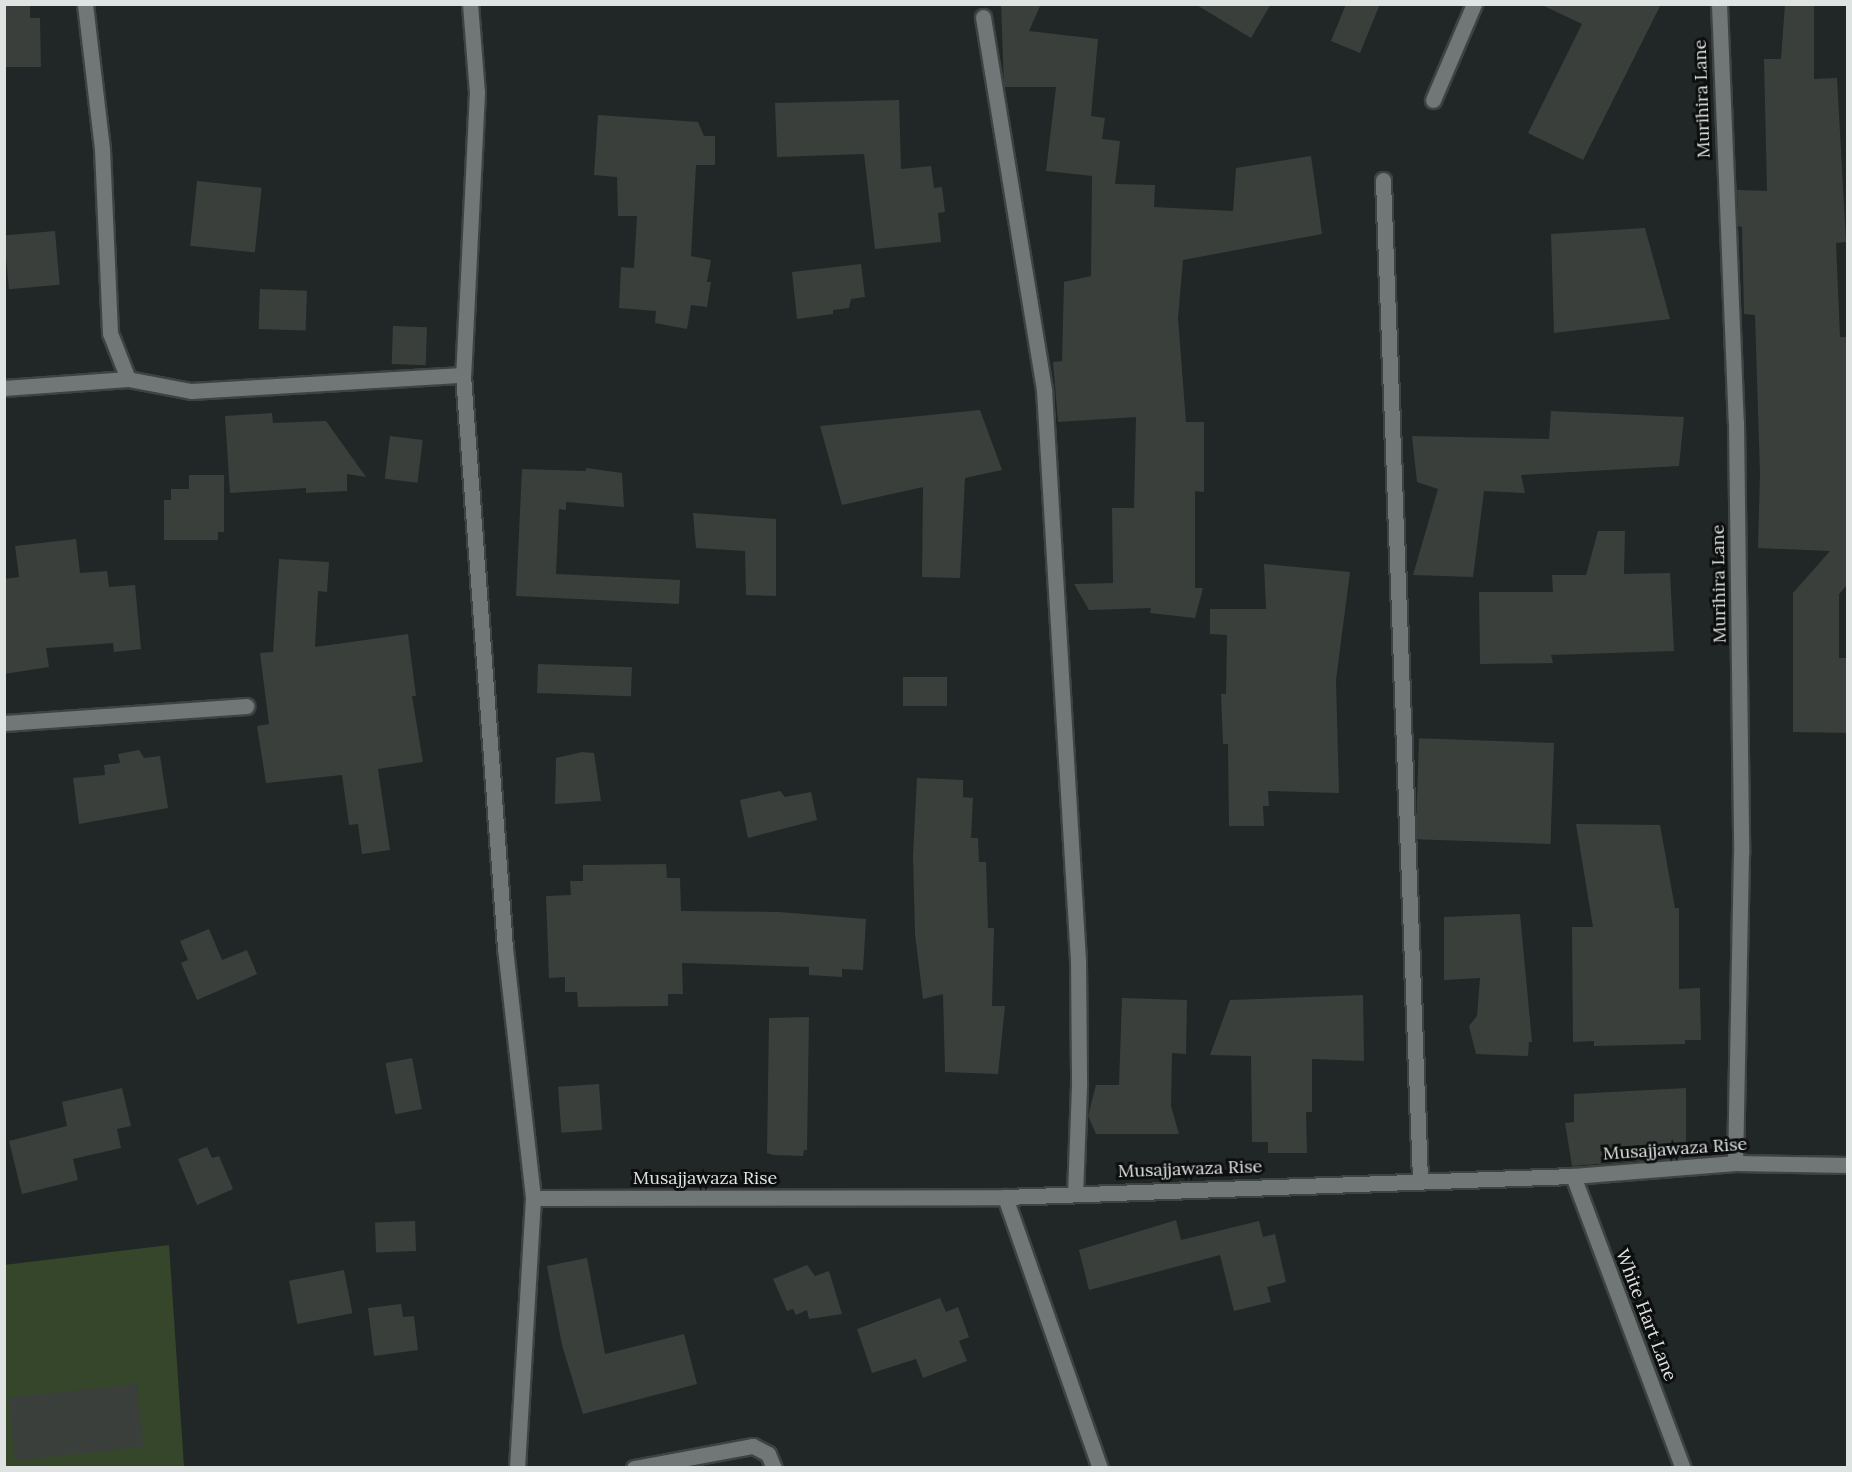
<!DOCTYPE html>
<html>
<head>
<meta charset="utf-8">
<style>
	body { margin:0 }
	#map { position:relative; width:1852px; height:1472px; overflow:hidden; background:#212726; font-family:Lora,serif }
	div>[style] { position:absolute }
	.green>* { inset:0; background:#36462b }
	.building>* { inset:0; background:#3a3f3b; transform-origin:0 0 }
	.roads { filter:drop-shadow(2px 0 #3d4342) drop-shadow(-2px 0 #3d4342) drop-shadow(0 2px #3d4342) drop-shadow(0 -2px #3d4342) }
	.minor>* { height:15px; margin:-7.5px; padding:0 7.5px; transform-origin:7.5px; border-radius:7.5px; background:#707776 }
	span { translate:-50% -50%; white-space:nowrap; text-align:center; line-height:1.15; -webkit-text-stroke:6px #0d0f0f; paint-order:stroke }
	.street-label { font-size:18px; color:#dfe3e2 }
	.frame { position:absolute; inset:0; border:6px solid #dfe3e2; pointer-events:none }
</style>
</head>
<body>
<div id="map">
	<div class="green">
		<i style="clip-path:polygon(169px 1245px,184px 1467px,5px 1467px,4px 1265px)"></i>
	</div>
	<div class="building">
		<i style="clip-path:polygon(4px 4px,30px 4px,30px 18px,40px 18px,41px 67px,4px 67px)"></i>
		<i style="clip-path:polygon(1001px 4px,1041px 4px,1029px 31px,1098px 39px,1091px 116px,1105px 118px,1102px 139px,1120px 141px,1115px 184px,1155px 185px,1154px 207px,1233px 211px,1236px 168px,1311px 156px,1322px 234px,1183px 260px,1178px 318px,1186px 422px,1204px 422px,1204px 492px,1195px 491px,1195px 588px,1203px 588px,1195px 618px,1150px 613px,1151px 608px,1089px 610px,1074px 584px,1113px 583px,1112px 508px,1134px 508px,1136px 417px,1058px 422px,1053px 362px,1062px 361px,1064px 282px,1091px 276px,1092px 176px,1046px 171px,1056px 87px,1004px 87px)"></i>
		<i style="clip-path:polygon(1195px 4px,1271px 4px,1251px 38px)"></i>
		<i style="clip-path:polygon(1346px 4px,1380px 4px,1360px 53px,1331px 41px)"></i>
		<i style="clip-path:polygon(1540px 4px,1661px 4px,1583px 160px,1528px 133px,1582px 24px)"></i>
		<i style="clip-path:polygon(1785px 4px,1814px 4px,1814px 79px,1837px 78px,1846px 242px,1836px 243px,1840px 337px,1848px 337px,1848px 584px,1839px 594px,1839px 658px,1848px 658px,1848px 733px,1793px 732px,1793px 593px,1830px 551px,1758px 548px,1760px 474px,1755px 315px,1744px 314px,1742px 227px,1738px 226px,1737px 190px,1767px 191px,1764px 59px,1781px 59px)"></i>
		<i style="clip-path:polygon(899px 100px,901px 169px,931px 166px,934px 188px,942px 187px,945px 212px,938px 213px,941px 242px,875px 249px,864px 154px,777px 157px,775px 103px)"></i>
		<i style="clip-path:polygon(598px 115px,698px 122px,704px 136px,715px 136px,715px 165px,696px 165px,691px 256px,711px 260px,707px 282px,711px 282px,707px 307px,691px 305px,687px 329px,655px 323px,656px 311px,619px 308px,621px 267px,634px 268px,637px 216px,618px 216px,617px 177px,594px 175px)"></i>
		<i style="left:197px;top:181px;width:65px;height:65px;rotate:6deg"></i>
		<i style="clip-path:polygon(1645px 228px,1670px 319px,1554px 333px,1551px 234px)"></i>
		<i style="left:55px;top:231px;width:54px;height:51px;rotate:85deg"></i>
		<i style="clip-path:polygon(861px 264px,865px 297px,851px 299px,849px 308px,833px 310px,833px 314px,797px 319px,792px 272px)"></i>
		<i style="left:260px;top:289px;width:47px;height:40px;rotate:2deg"></i>
		<i style="left:393px;top:326px;width:34px;height:38px;rotate:2deg"></i>
		<i style="clip-path:polygon(980px 410px,1002px 470px,965px 478px,960px 578px,922px 577px,923px 487px,842px 505px,820px 426px)"></i>
		<i style="clip-path:polygon(1551px 411px,1684px 417px,1679px 466px,1521px 475px,1525px 493px,1484px 491px,1473px 577px,1413px 575px,1438px 489px,1417px 482px,1412px 436px,1549px 439px)"></i>
		<i style="clip-path:polygon(272px 413px,273px 423px,326px 421px,366px 477px,347px 474px,347px 491px,306px 493px,306px 488px,230px 493px,225px 416px)"></i>
		<i style="left:390px;top:436px;width:33px;height:43px;rotate:7deg"></i>
		<i style="clip-path:polygon(586px 468px,622px 473px,624px 507px,566px 502px,566px 510px,559px 509px,556px 574px,680px 580px,679px 604px,516px 596px,522px 469px,586px 471px)"></i>
		<i style="clip-path:polygon(189px 475px,224px 475px,224px 532px,218px 532px,218px 540px,164px 540px,164px 500px,171px 500px,171px 489px,189px 489px)"></i>
		<i style="clip-path:polygon(693px 513px,776px 519px,776px 596px,746px 595px,745px 551px,696px 548px)"></i>
		<i style="clip-path:polygon(1598px 531px,1625px 531px,1624px 574px,1670px 573px,1674px 651px,1551px 655px,1553px 663px,1480px 664px,1479px 592px,1553px 592px,1552px 575px,1586px 575px)"></i>
		<i style="clip-path:polygon(76px 539px,80px 573px,107px 571px,109px 587px,135px 585px,141px 649px,114px 652px,113px 643px,46px 648px,49px 667px,4px 674px,4px 579px,19px 577px,15px 546px)"></i>
		<i style="clip-path:polygon(279px 559px,329px 562px,327px 592px,318px 591px,315px 647px,408px 634px,416px 696px,412px 696px,423px 762px,378px 769px,390px 850px,362px 854px,358px 824px,349px 825px,342px 775px,266px 783px,257px 726px,269px 724px,260px 653px,273px 652px)"></i>
		<i style="clip-path:polygon(1264px 564px,1350px 572px,1336px 680px,1339px 793px,1268px 791px,1269px 806px,1263px 806px,1264px 826px,1229px 826px,1228px 744px,1223px 744px,1221px 694px,1226px 694px,1227px 635px,1210px 634px,1210px 609px,1266px 609px)"></i>
		<i style="left:538px;top:664px;width:94px;height:29px;rotate:2deg"></i>
		<i style="left:947px;top:677px;width:29px;height:44px;rotate:90deg"></i>
		<i style="left:1554px;top:743px;width:101px;height:135px;rotate:92deg"></i>
		<i style="clip-path:polygon(139px 750px,144px 758px,160px 756px,168px 808px,79px 824px,73px 778px,105px 775px,104px 765px,120px 763px,118px 754px)"></i>
		<i style="clip-path:polygon(582px 752px,594px 753px,601px 801px,555px 804px,556px 758px)"></i>
		<i style="clip-path:polygon(917px 778px,963px 780px,963px 797px,973px 798px,971px 838px,978px 838px,979px 862px,986px 862px,988px 928px,994px 928px,992px 1006px,1005px 1006px,998px 1074px,945px 1072px,943px 994px,923px 999px,915px 934px,913px 856px)"></i>
		<i style="clip-path:polygon(780px 791px,785px 797px,811px 792px,817px 820px,748px 838px,740px 800px)"></i>
		<i style="clip-path:polygon(1576px 824px,1660px 825px,1675px 908px,1679px 908px,1679px 989px,1700px 988px,1701px 1040px,1685px 1040px,1685px 1044px,1594px 1046px,1594px 1041px,1573px 1042px,1572px 927px,1593px 927px)"></i>
		<i style="clip-path:polygon(666px 864px,667px 878px,680px 878px,681px 911px,779px 912px,866px 919px,863px 970px,842px 969px,842px 977px,809px 975px,809px 967px,682px 963px,683px 994px,668px 994px,668px 1006px,578px 1007px,577px 992px,565px 992px,565px 977px,549px 978px,546px 896px,571px 895px,570px 881px,583px 881px,583px 865px)"></i>
		<i style="clip-path:polygon(1520px 914px,1532px 1042px,1529px 1042px,1528px 1056px,1476px 1054px,1469px 1026px,1477px 1016px,1480px 978px,1444px 980px,1444px 917px)"></i>
		<i style="clip-path:polygon(209px 929px,222px 960px,247px 950px,257px 974px,197px 1000px,181px 963px,188px 960px,180px 941px)"></i>
		<i style="clip-path:polygon(1363px 995px,1364px 1061px,1312px 1059px,1312px 1112px,1306px 1112px,1307px 1153px,1268px 1153px,1268px 1142px,1252px 1142px,1251px 1056px,1210px 1055px,1230px 1000px)"></i>
		<i style="clip-path:polygon(1122px 998px,1187px 1000px,1186px 1054px,1172px 1053px,1171px 1106px,1179px 1134px,1096px 1134px,1088px 1116px,1096px 1085px,1119px 1085px)"></i>
		<i style="clip-path:polygon(809px 1017px,807px 1150px,804px 1150px,803px 1156px,773px 1155px,767px 1153px,769px 1018px)"></i>
		<i style="left:412px;top:1058px;width:52px;height:27px;rotate:79deg"></i>
		<i style="left:599px;top:1084px;width:46px;height:41px;rotate:86deg"></i>
		<i style="clip-path:polygon(122px 1088px,131px 1126px,117px 1129px,121px 1148px,73px 1159px,78px 1180px,22px 1194px,9px 1141px,67px 1126px,62px 1102px)"></i>
		<i style="clip-path:polygon(1686px 1088px,1686px 1157px,1572px 1166px,1565px 1123px,1574px 1122px,1574px 1094px)"></i>
		<i style="clip-path:polygon(207px 1147px,212px 1158px,219px 1156px,233px 1189px,197px 1205px,178px 1159px)"></i>
		<i style="clip-path:polygon(1176px 1220px,1181px 1240px,1259px 1221px,1263px 1237px,1275px 1234px,1286px 1282px,1267px 1287px,1271px 1302px,1234px 1311px,1220px 1255px,1089px 1290px,1079px 1250px)"></i>
		<i style="left:415px;top:1221px;width:30px;height:40px;rotate:88deg"></i>
		<i style="clip-path:polygon(587px 1258px,605px 1354px,684px 1334px,697px 1384px,583px 1414px,562px 1345px,547px 1266px)"></i>
		<i style="clip-path:polygon(807px 1265px,815px 1276px,829px 1271px,842px 1314px,809px 1319px,807px 1310px,796px 1315px,793px 1309px,787px 1311px,773px 1279px)"></i>
		<i style="left:344px;top:1270px;width:44px;height:56px;rotate:79deg"></i>
		<i style="clip-path:polygon(940px 1298px,946px 1312px,958px 1307px,969px 1337px,959px 1341px,967px 1361px,923px 1378px,916px 1359px,872px 1373px,857px 1329px)"></i>
		<i style="clip-path:polygon(401px 1304px,403px 1317px,414px 1316px,418px 1350px,374px 1356px,368px 1308px)"></i>
		<i style="left:137px;top:1384px;width:63px;height:129px;rotate:84deg"></i>
	</div>
	<div class="roads">
		<div class="minor">
			<i style="left:85px;top:4px;width:146px;rotate:83.3deg"></i>
			<i style="left:102px;top:149px;width:184px;rotate:87.5deg"></i>
			<i style="left:110px;top:333px;width:49px;rotate:68.6deg"></i>
			<i style="left:470px;top:4px;width:88px;rotate:85.5deg"></i>
			<i style="left:477px;top:92px;width:283px;rotate:92.8deg"></i>
			<i style="left:463px;top:375px;width:575px;rotate:85.81deg"></i>
			<i style="left:505px;top:948px;width:252px;rotate:83.6deg"></i>
			<i style="left:533px;top:1198px;width:270px;rotate:93.4deg"></i>
			<i style="left:1719px;top:4px;width:418px;rotate:87.7deg"></i>
			<i style="left:1736px;top:422px;width:432px;rotate:89.3deg"></i>
			<i style="left:1741px;top:854px;width:309px;rotate:91.1deg"></i>
			<i style="left:983px;top:17px;width:378px;rotate:80.7deg"></i>
			<i style="left:1044px;top:390px;width:571px;rotate:86.59deg"></i>
			<i style="left:1078px;top:960px;width:126px;rotate:89.5deg"></i>
			<i style="left:1079px;top:1086px;width:108px;rotate:92.1deg"></i>
			<i style="left:1433px;top:100px;width:104px;rotate:-66.9deg"></i>
			<i style="left:1383px;top:180px;width:1000px;rotate:87.88deg"></i>
			<i style="left:4px;top:388px;width:124px;rotate:-4.2deg"></i>
			<i style="left:128px;top:379px;width:64px;rotate:10.8deg"></i>
			<i style="left:191px;top:391px;width:272px;rotate:-3.4deg"></i>
			<i style="left:4px;top:723px;width:243px;rotate:-4deg"></i>
			<i style="left:1573px;top:1176px;width:312px;rotate:69.4deg"></i>
			<i style="left:1005px;top:1197px;width:287px;rotate:70.7deg"></i>
			<i style="left:533px;top:1198px;width:472px;rotate:-0.1deg"></i>
			<i style="left:1005px;top:1197px;width:568px;rotate:-2.12deg"></i>
			<i style="left:1573px;top:1176px;width:163px;rotate:-4.6deg"></i>
			<i style="left:1735px;top:1163px;width:113px;rotate:1deg"></i>
			<i style="left:634px;top:1468px;width:121px;rotate:-10.5deg"></i>
			<i style="left:753px;top:1446px;width:17px;rotate:28deg"></i>
			<i style="left:768px;top:1454px;width:15px;rotate:67deg"></i>
		</div>
	</div>
	<div class="street-label">
		<span style="left:1702px;top:99px;rotate:-92deg">Murihira Lane</span>
		<span style="left:1719px;top:584px;rotate:-91deg">Murihira Lane</span>
		<span style="left:1675px;top:1149px;rotate:-4deg">Musajjawaza Rise</span>
		<span style="left:1190px;top:1169px;rotate:-2deg">Musajjawaza Rise</span>
		<span style="left:705px;top:1178px">Musajjawaza Rise</span>
		<span style="left:1646px;top:1315px;rotate:69deg">White Hart Lane</span>
	</div>
	<div class="frame"></div>
</div>
</body>
</html>
